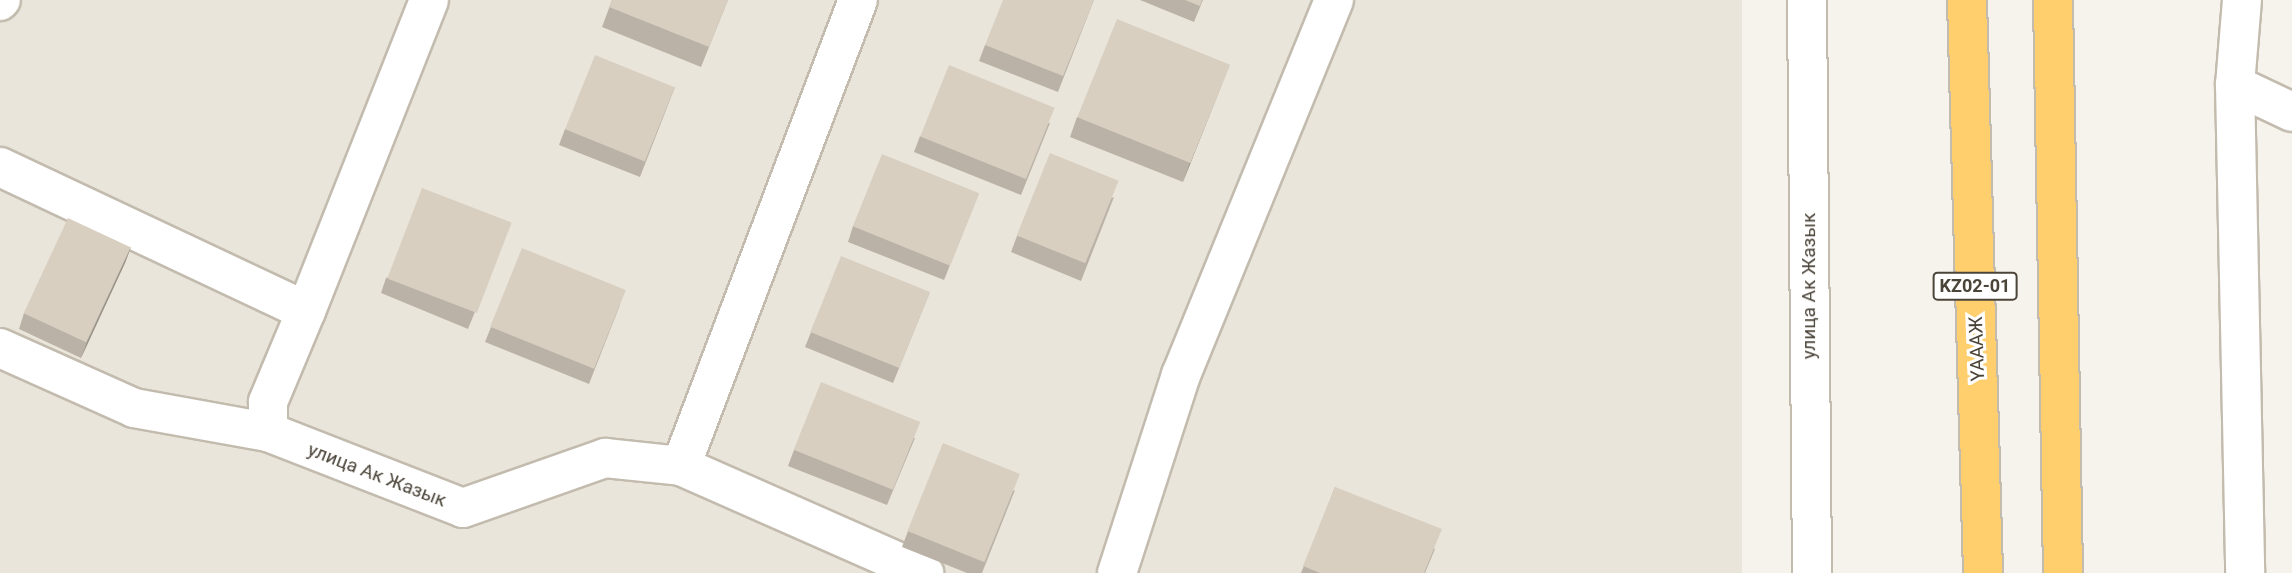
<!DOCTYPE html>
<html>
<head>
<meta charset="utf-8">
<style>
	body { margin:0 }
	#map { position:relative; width:2292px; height:573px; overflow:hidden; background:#f6f3ec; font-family:Roboto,sans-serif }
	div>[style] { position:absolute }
	.residential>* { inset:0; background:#eae5da; transform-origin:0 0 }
	.roads { filter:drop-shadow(2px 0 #c2bbae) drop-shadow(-2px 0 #c2bbae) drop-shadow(0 2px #c2bbae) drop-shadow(0 -2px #c2bbae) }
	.street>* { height:38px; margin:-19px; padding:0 19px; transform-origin:19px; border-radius:19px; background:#fff }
	.highway>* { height:38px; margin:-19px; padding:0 19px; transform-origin:19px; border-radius:19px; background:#ffcf6e }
	.wall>* { inset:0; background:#bab2a6 }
	.shaded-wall>* { inset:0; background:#979187 }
	.building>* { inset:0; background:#d8cfc1; transform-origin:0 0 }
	span { translate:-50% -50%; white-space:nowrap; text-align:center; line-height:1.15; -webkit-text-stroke:6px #fff; paint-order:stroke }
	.shield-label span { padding:2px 5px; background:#fff; border:2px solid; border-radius:5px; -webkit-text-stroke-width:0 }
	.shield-label { font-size:18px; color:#4b4439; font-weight:700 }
	.street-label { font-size:19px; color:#4b4439 }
</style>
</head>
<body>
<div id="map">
	<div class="residential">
		<i style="left:0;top:0;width:1742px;height:573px"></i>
	</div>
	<div class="roads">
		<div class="street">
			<i style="left:1807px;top:0;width:573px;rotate:89.5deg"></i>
			<i style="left:2242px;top:0;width:85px;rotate:94.7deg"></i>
			<i style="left:2235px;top:85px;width:488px;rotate:88.8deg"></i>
			<i style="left:0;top:1px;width:1px;rotate:-45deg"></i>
			<i style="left:2235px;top:85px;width:63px;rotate:25.3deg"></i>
			<i style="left:0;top:167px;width:338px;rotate:25.2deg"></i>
			<i style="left:306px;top:311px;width:99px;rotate:112.7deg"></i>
			<i style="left:268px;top:402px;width:30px;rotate:90deg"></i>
			<i style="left:268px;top:432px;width:209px;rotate:21.3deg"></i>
			<i style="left:463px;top:508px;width:151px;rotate:-19.4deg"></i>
			<i style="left:605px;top:458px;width:76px;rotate:6deg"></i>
			<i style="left:681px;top:466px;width:266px;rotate:23.8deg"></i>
			<i style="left:306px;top:311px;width:334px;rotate:-68.4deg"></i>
			<i style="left:0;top:348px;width:147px;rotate:24.1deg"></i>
			<i style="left:134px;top:408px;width:136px;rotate:10.2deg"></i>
			<i style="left:681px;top:466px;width:498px;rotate:-69.2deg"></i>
			<i style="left:1117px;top:573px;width:208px;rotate:-72.1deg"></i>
			<i style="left:1181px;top:375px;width:405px;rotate:-67.8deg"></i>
		</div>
		<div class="highway">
			<i style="left:1967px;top:0;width:573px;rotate:88.4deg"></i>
			<i style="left:2053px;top:0;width:573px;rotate:89deg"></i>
		</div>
	</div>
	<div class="wall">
		<i style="clip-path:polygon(612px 0,728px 0,701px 67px,602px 27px)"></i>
		<i style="clip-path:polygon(1094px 0,1058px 92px,979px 61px,985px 45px)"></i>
		<i style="clip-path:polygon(1140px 0,1203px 0,1194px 22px)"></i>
		<i style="clip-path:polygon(1222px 84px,1183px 182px,1070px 137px,1077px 117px)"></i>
		<i style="clip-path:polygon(675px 87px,640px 177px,559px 145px,565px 129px)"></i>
		<i style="clip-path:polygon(1050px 123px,1021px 195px,914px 152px,920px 136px)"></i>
		<i style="clip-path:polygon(979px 193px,944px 280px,848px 242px,853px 226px)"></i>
		<i style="clip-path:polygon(1114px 197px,1081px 281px,1011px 252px,1017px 236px)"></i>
		<i style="clip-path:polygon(511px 223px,468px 329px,381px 293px,386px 278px)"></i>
		<i style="clip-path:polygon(131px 247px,125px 263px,81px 358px,19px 329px,24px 313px)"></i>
		<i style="clip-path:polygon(930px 292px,893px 383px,805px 347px,811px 332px)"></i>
		<i style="clip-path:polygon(620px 305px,589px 384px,485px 342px,491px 327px)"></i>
		<i style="clip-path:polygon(915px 438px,887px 505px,788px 466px,794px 450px)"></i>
		<i style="clip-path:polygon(1335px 487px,1435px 549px,1425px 573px,1301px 573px)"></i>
		<i style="clip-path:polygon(1015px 490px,982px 573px,967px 573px,902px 547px,908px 531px)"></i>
	</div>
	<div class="shaded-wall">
		<i style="clip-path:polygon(1230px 64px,1222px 84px,1183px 182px,1190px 162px)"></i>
		<i style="clip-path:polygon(131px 247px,125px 263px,81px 358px,87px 342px)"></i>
	</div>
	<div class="building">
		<i style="clip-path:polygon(612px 0,728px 0,709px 47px,609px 7px)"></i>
		<i style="clip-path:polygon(1003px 0,1094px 0,1063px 76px,985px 45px)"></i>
		<i style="clip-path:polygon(1185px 0,1202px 0,1200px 6px)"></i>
		<i style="left:1117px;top:19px;width:122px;height:106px;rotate:22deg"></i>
		<i style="left:595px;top:55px;width:86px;height:80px;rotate:22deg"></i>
		<i style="left:949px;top:65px;width:114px;height:77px;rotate:22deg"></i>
		<i style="left:1050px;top:153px;width:74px;height:89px;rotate:22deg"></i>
		<i style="left:882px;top:154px;width:105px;height:78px;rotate:22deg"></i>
		<i style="left:422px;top:188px;width:96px;height:97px;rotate:21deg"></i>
		<i style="left:68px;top:218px;width:69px;height:105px;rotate:25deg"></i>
		<i style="left:522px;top:248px;width:112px;height:85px;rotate:22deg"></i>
		<i style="left:841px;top:256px;width:96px;height:82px;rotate:22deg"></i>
		<i style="left:821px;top:382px;width:107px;height:73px;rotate:22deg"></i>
		<i style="left:943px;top:443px;width:83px;height:95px;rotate:22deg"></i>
		<i style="clip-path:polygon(1335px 487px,1442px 529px,1424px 573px,1320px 573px,1303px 566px)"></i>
	</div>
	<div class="shield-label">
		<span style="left:1975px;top:286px">KZ02-01</span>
	</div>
	<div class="street-label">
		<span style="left:1809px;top:286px;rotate:-90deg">улица Ак Жазык</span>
		<span style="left:1977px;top:349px;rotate:-92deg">ҮАААЖ</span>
		<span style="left:377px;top:475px;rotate:21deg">улица Ак Жазык</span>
	</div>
</div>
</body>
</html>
